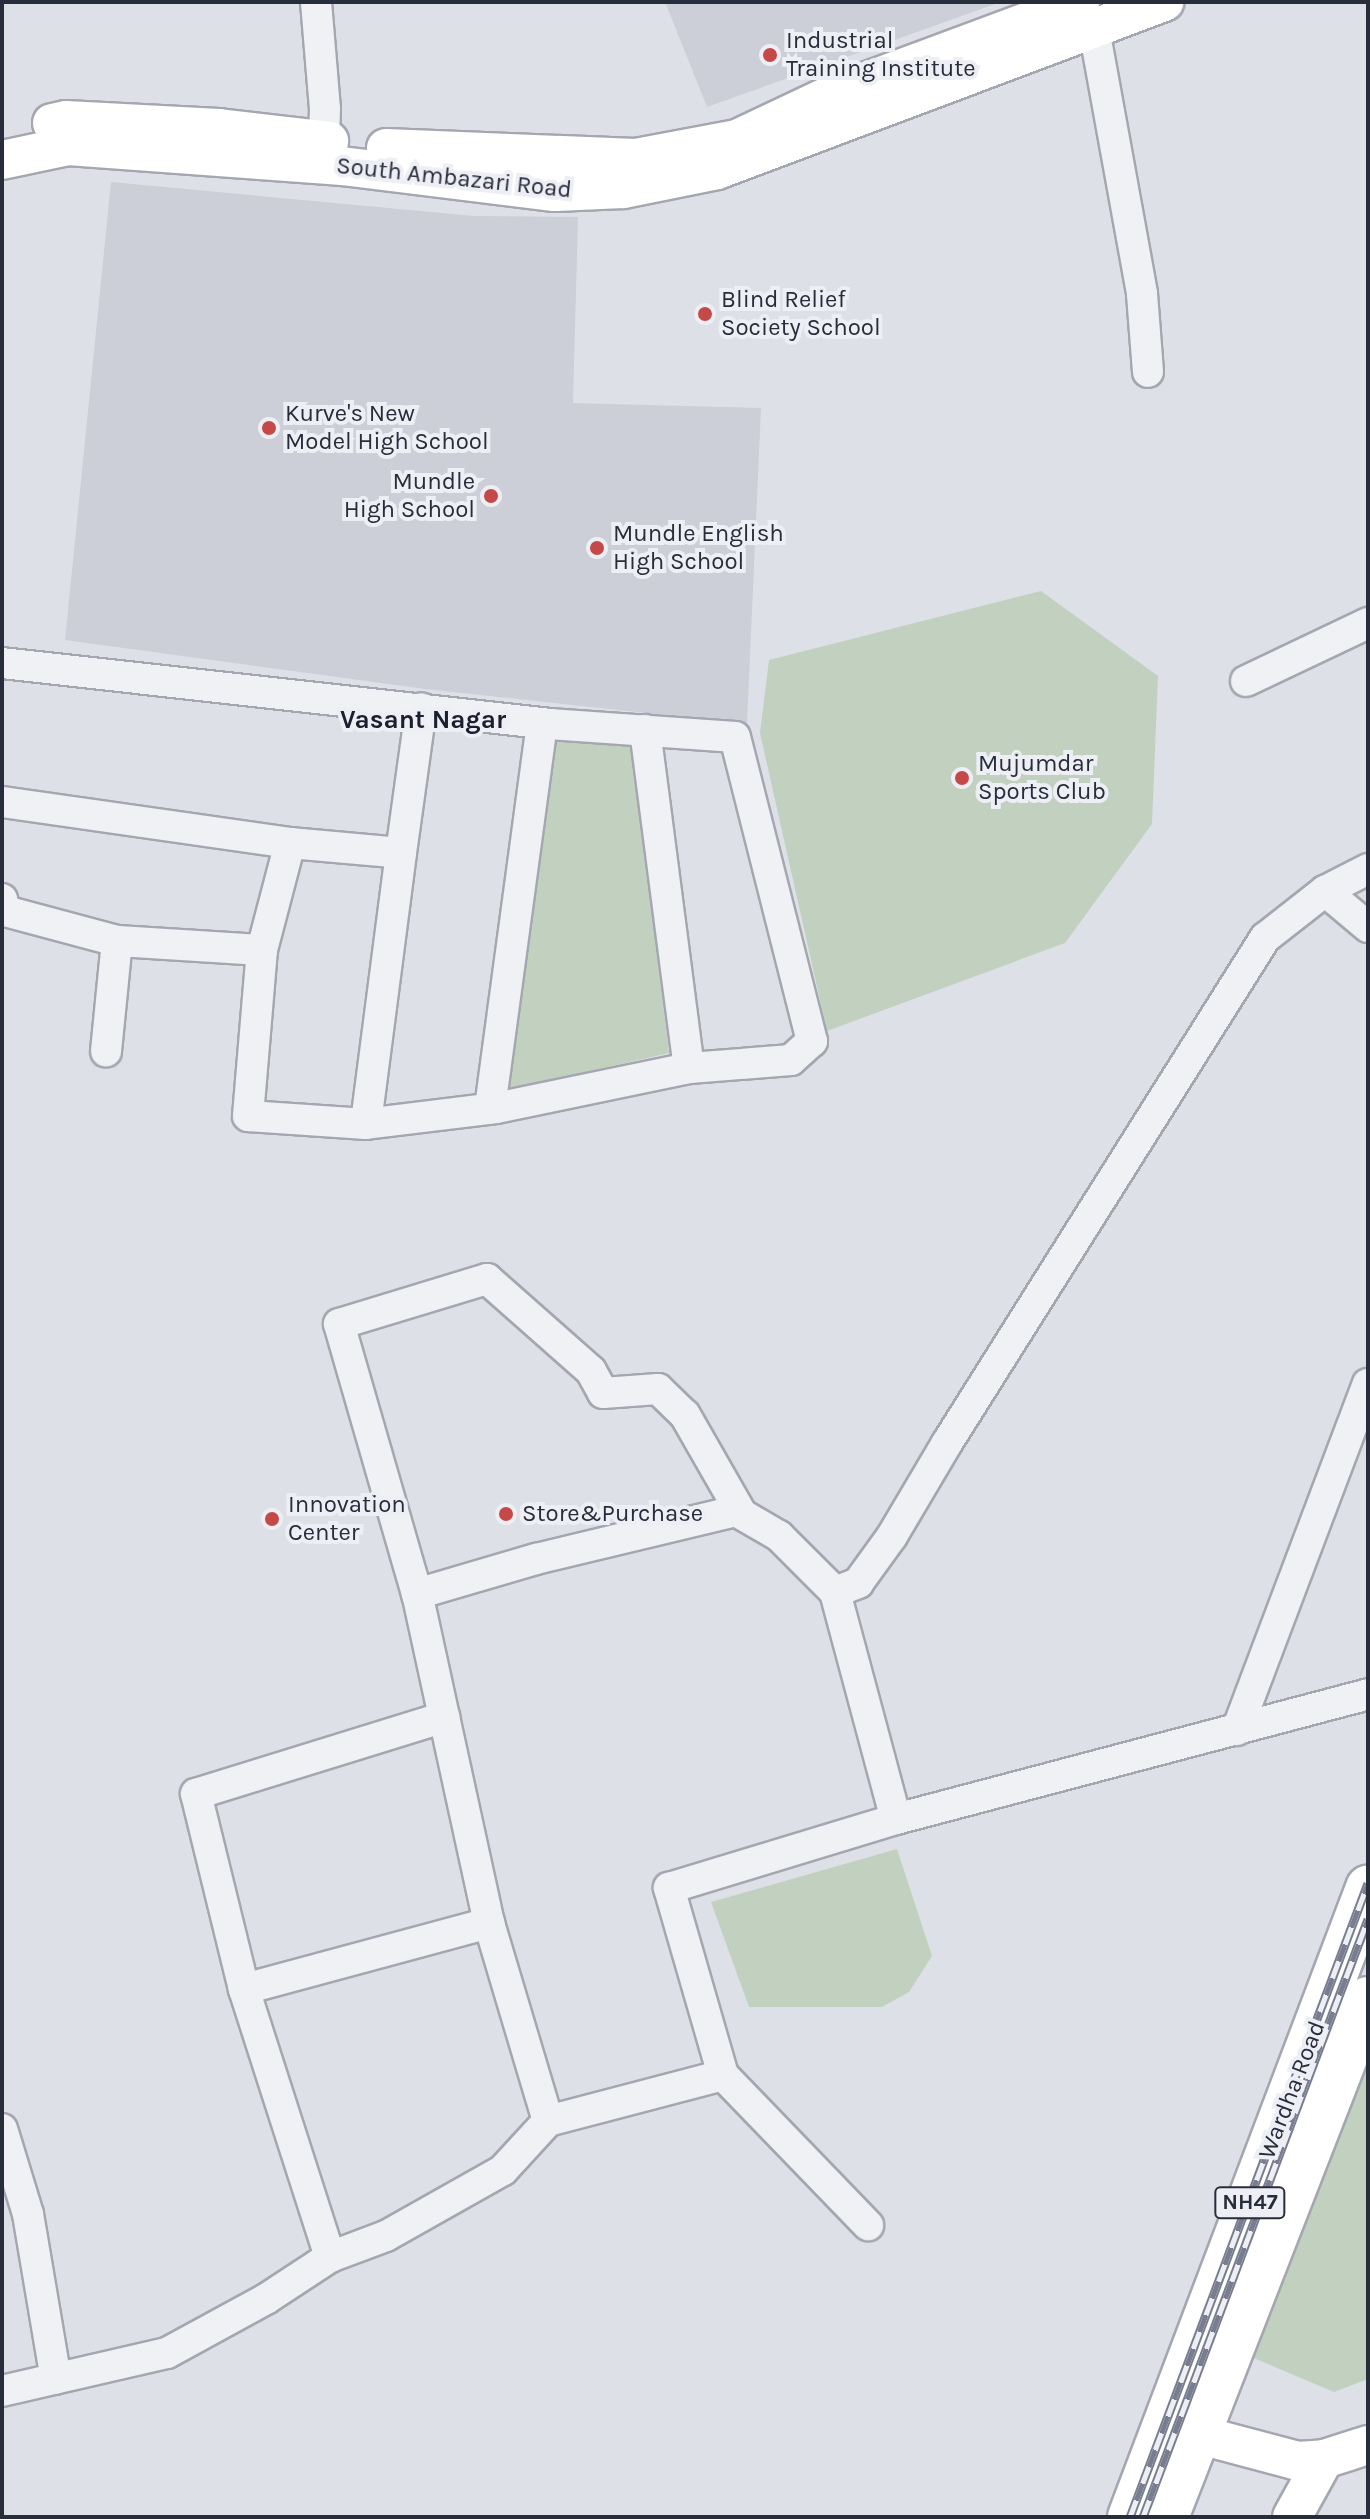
<!DOCTYPE html>
<html>
<head>
<meta charset="utf-8">
<style>
	body { margin:0 }
	#map { position:relative; width:1370px; height:2519px; overflow:hidden; background:#dee0e7; font-family:Karla,sans-serif }
	div>[style] { position:absolute }
	.built>* { inset:0; background:#cccfd8 }
	.green>* { inset:0; background:#c1d0bf }
	.roads { filter:drop-shadow(2px 0 #a4a7b0) drop-shadow(-2px 0 #a4a7b0) drop-shadow(0 2px #a4a7b0) drop-shadow(0 -2px #a4a7b0) }
	.minor>* { height:30px; margin:-15px; padding:0 15px; transform-origin:15px; border-radius:15px; background:#f0f1f5 }
	.major>* { height:38px; margin:-19px; padding:0 19px; transform-origin:19px; border-radius:19px; background:#fff }
	.highway>* { height:44px; margin:-22px; padding:0 22px; transform-origin:22px; border-radius:22px; background:#fff }
	.rail>* { height:9px; margin-top:-4.5px; transform-origin:0; background:repeating-linear-gradient(90deg,#edeff4 0 18px,#787e8f 0 36px); box-sizing:border-box; border-block:2px solid #787e8f }
	.dots>* { width:22px; height:22px; translate:-50% -50%; box-sizing:border-box; border:4px solid #edeff4; border-radius:50% }
	span { translate:-50% -50%; white-space:nowrap; text-align:center; line-height:1.15; -webkit-text-stroke:8px #edeff4; paint-order:stroke }
	.shield-label span { padding:2px 6px; background:#edeff4; border:2px solid; border-radius:6px; -webkit-text-stroke-width:0 }
	.shield-label { font-size:22px; color:#282d3c; font-weight:700 }
	.poi-label { font-size:24px; color:#282d3c }
	.left { translate:0 -50%; text-align:left }
	.right { translate:-100% -50%; text-align:right }
	.street-label { font-size:24px; color:#282d3c }
	.neighbourhood-label { font-size:26px; color:#1a1e2d; font-weight:700 }
	.frame { position:absolute; inset:0; border:4px solid #282d3c; pointer-events:none }
</style>
</head>
<body>
<div id="map">
	<div class="built">
		<i style="clip-path:polygon(665px 2px,1001px 2px,707px 107px)"></i>
		<i style="clip-path:polygon(111px 182px,474px 216px,578px 217px,573px 403px,761px 408px,747px 724px,425px 689px,65px 640px)"></i>
	</div>
	<div class="green">
		<i style="clip-path:polygon(1041px 591px,1158px 676px,1152px 824px,1065px 943px,827px 1031px,760px 733px,769px 660px)"></i>
		<i style="clip-path:polygon(551px 736px,632px 740px,669px 1053px,503px 1091px)"></i>
		<i style="clip-path:polygon(897px 1849px,932px 1956px,909px 1992px,882px 2007px,749px 2007px,711px 1902px)"></i>
		<i style="clip-path:polygon(1368px 2033px,1368px 2379px,1334px 2392px,1244px 2354px)"></i>
	</div>
	<div class="roads">
		<div class="minor">
			<i style="left:316px;top:2px;width:107px;rotate:85.2deg"></i>
			<i style="left:325px;top:109px;width:31px;rotate:92deg"></i>
			<i style="left:1094px;top:29px;width:269px;rotate:79.7deg"></i>
			<i style="left:1142px;top:294px;width:78px;rotate:85.6deg"></i>
			<i style="left:2px;top:663px;width:551px;rotate:6.35deg"></i>
			<i style="left:550px;top:724px;width:185px;rotate:4deg"></i>
			<i style="left:735px;top:737px;width:314px;rotate:75.8deg"></i>
			<i style="left:812px;top:1041px;width:28px;rotate:138deg"></i>
			<i style="left:791px;top:1060px;width:102px;rotate:175.5deg"></i>
			<i style="left:689px;top:1068px;width:197px;rotate:168.3deg"></i>
			<i style="left:496px;top:1108px;width:131px;rotate:173deg"></i>
			<i style="left:366px;top:1124px;width:118px;rotate:-176.1deg"></i>
			<i style="left:248px;top:1116px;width:167px;rotate:-85.2deg"></i>
			<i style="left:262px;top:950px;width:145px;rotate:-176.4deg"></i>
			<i style="left:1246px;top:681px;width:135px;rotate:-25.4deg"></i>
			<i style="left:645px;top:730px;width:341px;rotate:82.6deg"></i>
			<i style="left:2px;top:802px;width:291px;rotate:8.1deg"></i>
			<i style="left:290px;top:843px;width:111px;rotate:104.7deg"></i>
			<i style="left:290px;top:843px;width:111px;rotate:5.1deg"></i>
			<i style="left:401px;top:853px;width:273px;rotate:97.4deg"></i>
			<i style="left:401px;top:853px;width:146px;rotate:-82.1deg"></i>
			<i style="left:1325px;top:891px;width:48px;rotate:-27.1deg"></i>
			<i style="left:2px;top:899px;width:12px;rotate:76deg"></i>
			<i style="left:5px;top:911px;width:116px;rotate:15deg"></i>
			<i style="left:117px;top:941px;width:111px;rotate:95.7deg"></i>
			<i style="left:490px;top:1108px;width:388px;rotate:-82.3deg"></i>
			<i style="left:835px;top:1592px;width:235px;rotate:75deg"></i>
			<i style="left:417px;top:1594px;width:281px;rotate:-106.1deg"></i>
			<i style="left:339px;top:1324px;width:155px;rotate:-16.9deg"></i>
			<i style="left:487px;top:1279px;width:139px;rotate:41.5deg"></i>
			<i style="left:591px;top:1371px;width:25px;rotate:61deg"></i>
			<i style="left:603px;top:1393px;width:55px;rotate:-4.2deg"></i>
			<i style="left:658px;top:1389px;width:37px;rotate:44deg"></i>
			<i style="left:685px;top:1415px;width:111px;rotate:60.2deg"></i>
			<i style="left:1237px;top:1730px;width:370px;rotate:-69.3deg"></i>
			<i style="left:244px;top:1989px;width:201px;rotate:-103.8deg"></i>
			<i style="left:196px;top:1794px;width:260px;rotate:-17.2deg"></i>
			<i style="left:723px;top:2075px;width:209px;rotate:46deg"></i>
			<i style="left:548px;top:2121px;width:207px;rotate:-106.6deg"></i>
			<i style="left:489px;top:1923px;width:337px;rotate:-102.3deg"></i>
			<i style="left:417px;top:1594px;width:124px;rotate:-16.4deg"></i>
			<i style="left:536px;top:1559px;width:206px;rotate:-13.5deg"></i>
			<i style="left:736px;top:1511px;width:50px;rotate:30.2deg"></i>
			<i style="left:779px;top:1536px;width:79px;rotate:45deg"></i>
			<i style="left:835px;top:1592px;width:25px;rotate:-21deg"></i>
			<i style="left:858px;top:1583px;width:58px;rotate:-54.1deg"></i>
			<i style="left:892px;top:1536px;width:108px;rotate:-59.4deg"></i>
			<i style="left:947px;top:1443px;width:597px;rotate:-57.8deg"></i>
			<i style="left:1265px;top:938px;width:76px;rotate:-38.1deg"></i>
			<i style="left:1325px;top:891px;width:56px;rotate:39.9deg"></i>
			<i style="left:2px;top:2129px;width:89px;rotate:73deg"></i>
			<i style="left:28px;top:2214px;width:167px;rotate:80.4deg"></i>
			<i style="left:330px;top:2257px;width:281px;rotate:-107.8deg"></i>
			<i style="left:244px;top:1989px;width:254px;rotate:-15.1deg"></i>
			<i style="left:2px;top:2391px;width:169px;rotate:-13deg"></i>
			<i style="left:167px;top:2353px;width:113px;rotate:-28.6deg"></i>
			<i style="left:266px;top:2299px;width:77px;rotate:-33.3deg"></i>
			<i style="left:330px;top:2257px;width:60px;rotate:-20.6deg"></i>
			<i style="left:386px;top:2236px;width:134px;rotate:-29.4deg"></i>
			<i style="left:503px;top:2170px;width:67px;rotate:-47.4deg"></i>
			<i style="left:548px;top:2121px;width:181px;rotate:-14.7deg"></i>
			<i style="left:723px;top:2075px;width:195px;rotate:-106.1deg"></i>
			<i style="left:669px;top:1888px;width:237px;rotate:-16.9deg"></i>
			<i style="left:896px;top:1819px;width:488px;rotate:-14.8deg"></i>
		</div>
		<div class="major">
			<i style="left:52px;top:123px;width:14px;rotate:-12deg"></i>
			<i style="left:66px;top:120px;width:153px;rotate:3deg"></i>
			<i style="left:219px;top:128px;width:111px;rotate:6.7deg"></i>
			<i style="left:386px;top:148px;width:250px;rotate:2.3deg"></i>
			<i style="left:636px;top:158px;width:103px;rotate:-10.7deg"></i>
			<i style="left:737px;top:139px;width:103px;rotate:-25.3deg"></i>
			<i style="left:830px;top:95px;width:267px;rotate:-20.4deg"></i>
			<i style="left:2px;top:160px;width:67px;rotate:-12deg"></i>
			<i style="left:68px;top:146px;width:275px;rotate:4.2deg"></i>
			<i style="left:342px;top:166px;width:214px;rotate:7deg"></i>
			<i style="left:554px;top:192px;width:69px;rotate:-2.5deg"></i>
			<i style="left:623px;top:189px;width:96px;rotate:-11.4deg"></i>
			<i style="left:717px;top:170px;width:478px;rotate:-20.6deg"></i>
			<i style="left:1170px;top:2427px;width:132px;rotate:14.9deg"></i>
			<i style="left:1298px;top:2461px;width:26px;rotate:-4deg"></i>
			<i style="left:1324px;top:2459px;width:46px;rotate:-17.7deg"></i>
			<i style="left:1292px;top:2517px;width:66px;rotate:-61.1deg"></i>
		</div>
		<div class="highway">
			<i style="left:1130px;top:2517px;width:673px;rotate:-69.27deg"></i>
			<i style="left:1166px;top:2517px;width:556px;rotate:-68.7deg"></i>
		</div>
	</div>
	<div class="rail">
		<i style="left:1130px;top:2517px;width:677px;rotate:-69.42deg"></i>
		<i style="left:1143px;top:2517px;width:639px;rotate:-69.38deg"></i>
	</div>
	<div class="dots">
		<i style="left:770px;top:55px;background:#c6494a"></i>
		<i style="left:705px;top:314px;background:#c6494a"></i>
		<i style="left:269px;top:428px;background:#c6494a"></i>
		<i style="left:491px;top:496px;background:#c6494a"></i>
		<i style="left:597px;top:548px;background:#c6494a"></i>
		<i style="left:962px;top:778px;background:#c6494a"></i>
		<i style="left:506px;top:1514px;background:#c6494a"></i>
		<i style="left:272px;top:1519px;background:#c6494a"></i>
	</div>
	<div class="shield-label">
		<span style="left:1250px;top:2203px">NH47</span>
	</div>
	<div class="poi-label">
		<span class="left" style="left:786px;top:55px">Industrial<br>Training Institute</span>
		<span class="left" style="left:721px;top:314px">Blind Relief<br>Society School</span>
		<span class="left" style="left:285px;top:428px">Kurve's New<br>Model High School</span>
		<span class="right" style="left:475px;top:496px">Mundle<br>High School</span>
		<span class="left" style="left:613px;top:548px">Mundle English<br>High School</span>
		<span class="left" style="left:978px;top:778px">Mujumdar<br>Sports Club</span>
		<span class="left" style="left:288px;top:1519px">Innovation<br>Center</span>
		<span class="left" style="left:522px;top:1514px">Store&amp;Purchase</span>
	</div>
	<div class="street-label">
		<span style="left:454px;top:178px;rotate:6deg">South Ambazari Road</span>
		<span style="left:1292px;top:2090px;rotate:-69deg">Wardha Road</span>
	</div>
	<div class="neighbourhood-label">
		<span style="left:423px;top:720px">Vasant Nagar</span>
	</div>
	<div class="frame"></div>
</div>
</body>
</html>
